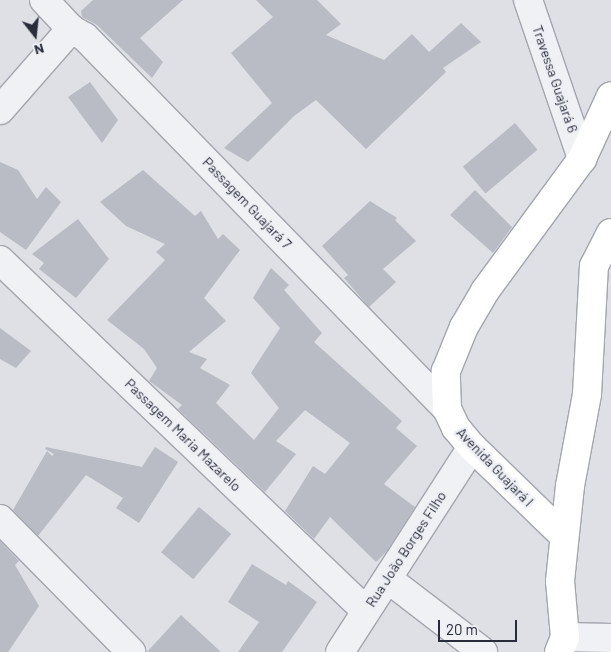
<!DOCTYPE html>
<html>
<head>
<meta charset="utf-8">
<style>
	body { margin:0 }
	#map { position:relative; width:611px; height:652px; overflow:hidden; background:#dee0e6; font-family:Barlow,sans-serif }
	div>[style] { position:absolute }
	.building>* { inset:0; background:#b9bbc5; transform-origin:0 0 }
	.roads { filter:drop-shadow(1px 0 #a4a6af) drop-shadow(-1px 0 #a4a6af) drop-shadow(0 1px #a4a6af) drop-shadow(0 -1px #a4a6af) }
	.minor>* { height:28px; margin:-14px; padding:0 14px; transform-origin:14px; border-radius:14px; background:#f0f1f5 }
	.major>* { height:28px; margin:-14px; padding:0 14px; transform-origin:14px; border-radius:14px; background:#fff }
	span { translate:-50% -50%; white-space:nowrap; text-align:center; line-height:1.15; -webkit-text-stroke:5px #edeff4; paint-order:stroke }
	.street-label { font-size:14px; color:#292c3b }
	.north { position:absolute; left:10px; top:10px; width:50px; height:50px; -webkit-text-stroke:4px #edeff4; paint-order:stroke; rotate:164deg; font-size:14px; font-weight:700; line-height:20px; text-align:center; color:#292c3b }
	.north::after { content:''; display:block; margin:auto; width:18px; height:22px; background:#292c3b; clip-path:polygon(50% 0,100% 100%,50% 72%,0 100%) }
	.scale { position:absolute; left:438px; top:620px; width:79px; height:22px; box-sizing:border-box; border:2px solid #292c3b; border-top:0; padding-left:6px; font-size:15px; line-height:18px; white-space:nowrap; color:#292c3b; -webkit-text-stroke:4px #edeff4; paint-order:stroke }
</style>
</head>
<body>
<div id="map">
	<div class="building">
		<i style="clip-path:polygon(93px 0,183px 0,140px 38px,163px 62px,152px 78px,97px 25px,82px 17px,81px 11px)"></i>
		<i style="clip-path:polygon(256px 0,317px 0,341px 24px,326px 35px,384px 60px,412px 34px,429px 52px,461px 23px,481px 42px,443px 68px,446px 72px,366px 149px,316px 100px,294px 116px,248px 162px,224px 148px,272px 103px,231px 53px,273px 17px)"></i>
		<i style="clip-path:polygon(90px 82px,118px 120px,102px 143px,68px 97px)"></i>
		<i style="left:515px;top:123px;width:35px;height:68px;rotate:50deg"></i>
		<i style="clip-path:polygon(0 162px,18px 170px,37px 199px,46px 187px,61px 202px,26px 250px,0 232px)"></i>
		<i style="clip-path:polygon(143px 170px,195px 216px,201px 211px,218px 239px,223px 234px,240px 250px,204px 298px,226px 321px,189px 352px,207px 359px,200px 368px,230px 385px,216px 403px,254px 440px,279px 408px,251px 373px,280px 328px,253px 298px,271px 268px,289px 285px,284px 290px,322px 333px,314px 342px,402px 421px,396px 428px,417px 446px,384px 484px,415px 507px,387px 551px,376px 562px,330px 517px,314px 539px,285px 511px,313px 466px,325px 474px,350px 443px,305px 410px,276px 441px,296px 454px,265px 492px,178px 409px,182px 405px,149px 381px,157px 368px,144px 349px,107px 320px,165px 260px,156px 252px,165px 244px,126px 226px,100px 202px)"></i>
		<i style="clip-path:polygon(475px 190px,512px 227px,493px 253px,450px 215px)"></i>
		<i style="clip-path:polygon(370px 201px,397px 218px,395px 220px,416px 241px,383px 269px,396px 282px,369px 307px,344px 278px,348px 275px,322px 246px)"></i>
		<i style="clip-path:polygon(78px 219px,109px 259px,76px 298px,39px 269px,44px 263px,32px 254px)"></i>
		<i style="clip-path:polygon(0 328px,31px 351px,16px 368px,0 359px)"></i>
		<i style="clip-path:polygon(46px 447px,142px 467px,155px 447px,178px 462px,139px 523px,116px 508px,123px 498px,86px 475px,38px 536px,13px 510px,47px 451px,52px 456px,54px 454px,45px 449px)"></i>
		<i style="left:199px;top:507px;width:42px;height:59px;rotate:40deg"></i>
		<i style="clip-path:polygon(0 541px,19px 561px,15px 565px,39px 606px,8px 652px,0 652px)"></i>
		<i style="clip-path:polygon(252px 564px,286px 585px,288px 581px,317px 602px,282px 652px,238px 652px,259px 622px,228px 602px)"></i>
		<i style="clip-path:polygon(181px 615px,221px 652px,147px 652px)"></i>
	</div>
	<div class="roads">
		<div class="minor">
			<i style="left:44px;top:0;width:40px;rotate:47deg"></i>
			<i style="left:71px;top:29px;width:16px;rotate:30deg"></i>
			<i style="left:85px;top:37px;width:519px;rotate:45.78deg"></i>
			<i style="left:528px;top:0;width:168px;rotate:71.2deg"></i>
			<i style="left:0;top:110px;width:108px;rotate:-48.8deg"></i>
			<i style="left:0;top:260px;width:507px;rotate:43.8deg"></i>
			<i style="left:0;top:519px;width:187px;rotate:45.4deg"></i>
			<i style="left:388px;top:579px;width:120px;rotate:37.5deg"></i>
			<i style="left:565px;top:637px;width:46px;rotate:1.2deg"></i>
			<i style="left:340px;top:652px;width:244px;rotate:-57.2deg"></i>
		</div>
		<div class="major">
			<i style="left:564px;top:536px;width:128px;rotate:-135.9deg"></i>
			<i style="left:472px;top:447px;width:25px;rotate:-130deg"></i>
			<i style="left:456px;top:428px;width:21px;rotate:-115deg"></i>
			<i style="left:447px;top:409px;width:38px;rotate:-92deg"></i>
			<i style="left:446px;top:371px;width:48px;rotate:-67.8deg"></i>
			<i style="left:464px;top:327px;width:42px;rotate:-59.7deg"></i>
			<i style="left:485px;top:291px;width:164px;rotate:-53.7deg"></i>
			<i style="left:582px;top:159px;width:69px;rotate:-65.3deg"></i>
			<i style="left:559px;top:652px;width:16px;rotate:-68deg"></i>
			<i style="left:565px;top:637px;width:56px;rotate:-95.1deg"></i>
			<i style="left:560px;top:581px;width:96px;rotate:-84deg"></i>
			<i style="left:570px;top:486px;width:94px;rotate:-79.5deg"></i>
			<i style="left:587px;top:394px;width:128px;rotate:-86.9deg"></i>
			<i style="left:594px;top:266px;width:37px;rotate:-63deg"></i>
		</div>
	</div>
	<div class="street-label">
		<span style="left:555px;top:79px;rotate:71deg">Travessa Guajará 6</span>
		<span style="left:247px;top:203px;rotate:46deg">Passagem Guajará 7</span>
		<span style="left:183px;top:435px;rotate:44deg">Passagem Maria Mazarelo</span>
		<span style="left:495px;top:467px;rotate:46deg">Avenida Guajará I</span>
		<span style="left:406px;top:549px;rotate:-57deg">Rua João Borges Filho</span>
	</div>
	<div class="north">N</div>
	<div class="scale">20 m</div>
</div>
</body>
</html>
